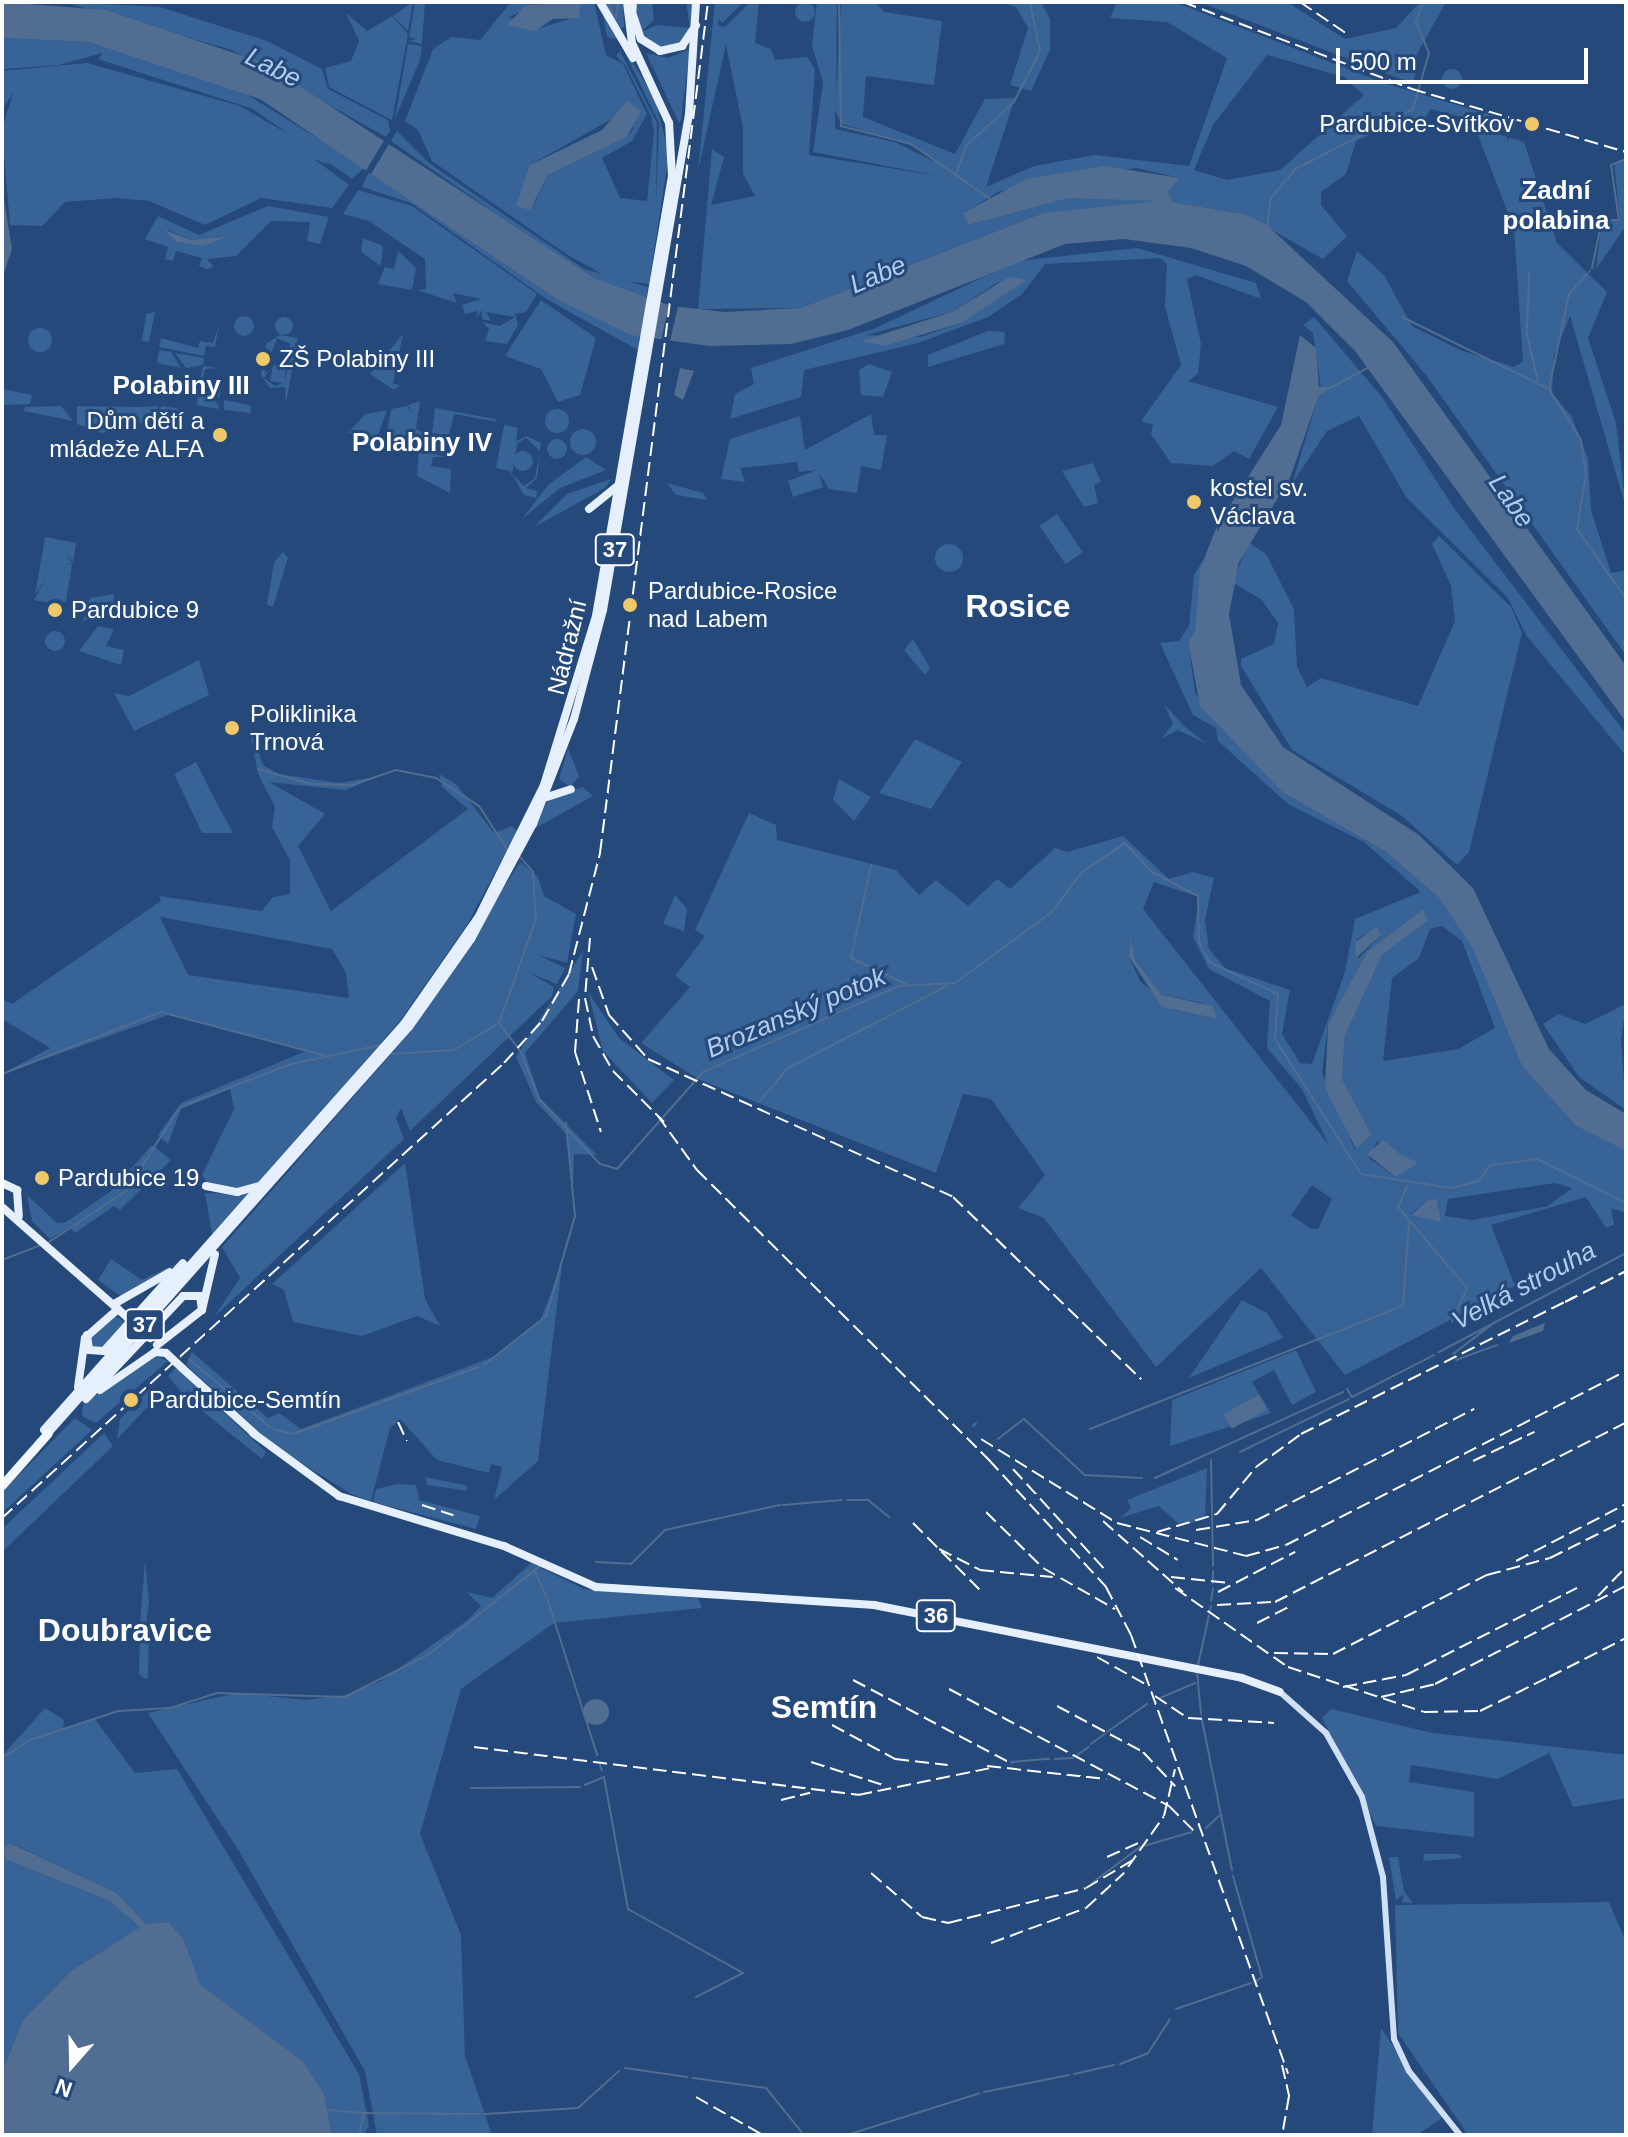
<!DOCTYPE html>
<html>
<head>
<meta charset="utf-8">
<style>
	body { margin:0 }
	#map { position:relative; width:1628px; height:2137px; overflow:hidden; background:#24497a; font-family:Arial,sans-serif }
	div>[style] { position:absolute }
	.green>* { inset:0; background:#376397; transform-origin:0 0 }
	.round { border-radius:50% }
	.water>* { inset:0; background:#516d91; transform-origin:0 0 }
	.pier>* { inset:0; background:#24497a; transform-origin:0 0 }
	.stream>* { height:2px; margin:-1px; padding:0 1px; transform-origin:1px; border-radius:1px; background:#516d91 }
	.secondary>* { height:6px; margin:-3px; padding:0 3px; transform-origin:3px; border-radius:3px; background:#cfdff4 }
	.primary>* { height:8px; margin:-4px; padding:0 4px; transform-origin:4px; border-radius:4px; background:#e6effc }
	.trunk>* { height:9px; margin:-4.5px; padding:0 4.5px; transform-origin:4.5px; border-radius:4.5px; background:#f2f7fe }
	.rail>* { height:2px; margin-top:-1px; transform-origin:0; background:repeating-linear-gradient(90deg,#fff 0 14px,transparent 0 20px) }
	.primary-bridge>* { height:8px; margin:-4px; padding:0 4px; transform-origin:4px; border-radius:4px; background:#e6effc }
	.dots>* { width:22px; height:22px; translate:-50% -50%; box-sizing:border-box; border:4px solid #24497a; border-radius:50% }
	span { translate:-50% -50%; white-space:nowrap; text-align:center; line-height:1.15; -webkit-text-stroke:6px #24497a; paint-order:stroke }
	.shield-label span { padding:2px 6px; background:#24497a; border:2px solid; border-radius:6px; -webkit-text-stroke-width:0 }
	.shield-label { font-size:22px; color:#fff; font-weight:700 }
	.poi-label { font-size:24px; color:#fff }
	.right { translate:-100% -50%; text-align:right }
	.left { translate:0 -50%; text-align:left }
	.street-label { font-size:24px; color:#fff }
	.water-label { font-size:26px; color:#b1ccec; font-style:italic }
	.neighbourhood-label { font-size:26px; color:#fff; font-weight:700 }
	.district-label { font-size:32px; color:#fff; font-weight:700 }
	.frame { position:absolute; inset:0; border:4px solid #fff; pointer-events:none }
	.north { position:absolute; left:32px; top:2025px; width:80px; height:80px; -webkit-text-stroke:6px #24497a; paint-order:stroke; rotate:200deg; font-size:22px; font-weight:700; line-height:32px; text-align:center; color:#fff }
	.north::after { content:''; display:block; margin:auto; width:28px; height:36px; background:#fff; clip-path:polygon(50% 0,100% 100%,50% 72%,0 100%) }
	.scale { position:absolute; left:1336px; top:48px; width:252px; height:36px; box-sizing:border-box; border:4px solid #fff; border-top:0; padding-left:10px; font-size:24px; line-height:28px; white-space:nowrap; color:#fff; -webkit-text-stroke:6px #24497a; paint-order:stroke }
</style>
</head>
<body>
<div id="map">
	<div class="green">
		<i style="clip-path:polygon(63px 2px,160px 7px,267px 41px,322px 69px,328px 89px,388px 120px,390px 131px,386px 137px,232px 50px)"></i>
		<i style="clip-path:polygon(413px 2px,408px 31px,393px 16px)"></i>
		<i style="clip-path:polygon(415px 2px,425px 2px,422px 44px,408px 41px,417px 39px,409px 37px)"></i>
		<i style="clip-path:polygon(evenodd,511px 2px,541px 2px,509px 17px,536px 29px,567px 20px,580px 2px,594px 2px,606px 55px,623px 64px,647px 114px,632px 141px,602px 158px,620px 198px,647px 201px,654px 132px,651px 116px,625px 65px,616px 56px,620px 51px,657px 123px,656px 204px,659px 123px,619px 40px,607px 37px,602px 11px,655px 99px,669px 154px,649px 284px,611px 279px,566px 254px,432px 161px,418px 130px,405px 121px,433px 49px,451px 37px,480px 40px,511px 2px,617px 116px,634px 128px,627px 137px,548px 175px,534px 204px,530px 165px,617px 116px)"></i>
		<i style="clip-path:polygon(603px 2px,623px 2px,624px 27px,620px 29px)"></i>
		<i style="clip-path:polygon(636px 2px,652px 2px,654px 20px,641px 32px,657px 25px,690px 28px,686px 2px,693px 2px,691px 34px,672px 48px,650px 45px,639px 32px)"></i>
		<i style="clip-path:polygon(evenodd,715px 2px,744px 2px,722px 23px,719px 18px,718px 25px,725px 27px,750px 2px,759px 2px,755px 43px,771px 49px,775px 60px,807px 57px,815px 69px,809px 155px,939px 176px,813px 152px,823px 83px,812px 45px,817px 2px,837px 2px,836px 99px,841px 2px,875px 2px,884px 12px,942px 21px,934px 85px,866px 76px,863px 117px,955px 154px,985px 99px,1015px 98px,986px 187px,1034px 166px,1095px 155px,1189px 166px,1227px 58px,1167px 22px,1110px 18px,1117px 2px,1174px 2px,1384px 83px,1516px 123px,1513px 131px,1431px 109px,1422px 122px,1408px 118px,1356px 141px,1346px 174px,1321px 192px,1321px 205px,1347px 236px,1323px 259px,1244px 214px,1173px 202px,1168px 192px,1180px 178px,1136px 168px,1000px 191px,963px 213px,968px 225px,1069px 198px,1124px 195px,1155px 198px,1155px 206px,1043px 213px,801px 308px,698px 309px,712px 149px,724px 157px,711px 205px,755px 196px,743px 174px,743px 128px,726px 44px,698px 171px,715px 2px,1267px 55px,1344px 77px,1364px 95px,1280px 170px,1227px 180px,1194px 170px,1213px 125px,1267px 55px,715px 2px,835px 111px,842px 124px,919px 148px,935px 162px,895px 142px,835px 129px,835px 111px)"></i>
		<i style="clip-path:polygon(1001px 2px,1041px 2px,1050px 19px,1050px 50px,1031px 91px,1010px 85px,1028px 28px,1016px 7px)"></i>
		<i style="clip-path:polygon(1199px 2px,1287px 2px,1345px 39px,1396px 28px,1420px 2px,1446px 2px,1416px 56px,1414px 84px)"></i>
		<i class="round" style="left:795px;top:2px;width:20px;height:20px"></i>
		<i style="clip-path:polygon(346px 13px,367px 31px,392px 16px,408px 34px,392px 120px,329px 87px,325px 68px,351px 61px,359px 41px)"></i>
		<i style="clip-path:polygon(2px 38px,89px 42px,233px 86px,365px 167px,352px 179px,253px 109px,98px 59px,103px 53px,59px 65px,2px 69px)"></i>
		<i style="clip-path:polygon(408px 44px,422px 46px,420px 60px,395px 119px)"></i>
		<i style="clip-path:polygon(690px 49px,681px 120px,679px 123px,646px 53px,668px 58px)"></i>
		<i style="clip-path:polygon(87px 63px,240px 106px,314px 149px,330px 165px,314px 159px,349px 185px,332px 208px,261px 198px,205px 225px,149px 201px,116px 198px,65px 202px,42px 226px,10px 225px,2px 130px,13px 93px,2px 110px,2px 71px)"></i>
		<i class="round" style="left:1442px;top:69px;width:20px;height:20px"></i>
		<i style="clip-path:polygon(1475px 127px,1524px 142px,1557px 243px,1607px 292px,1588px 338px,1616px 423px,1626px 508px,1570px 316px,1554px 355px,1552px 393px,1572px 417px,1588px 459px,1591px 510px,1611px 573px,1626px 570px,1625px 654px,1426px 375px,1347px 281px,1357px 251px,1384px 275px,1412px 326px,1460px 350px,1514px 367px,1523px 362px,1514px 229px)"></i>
		<i style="clip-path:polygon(397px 131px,429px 163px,584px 269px,648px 287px,646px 299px,596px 279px,501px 217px,391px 141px)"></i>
		<i style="clip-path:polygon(1626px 160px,1626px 226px,1596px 269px,1602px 221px,1620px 220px,1614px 163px)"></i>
		<i style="clip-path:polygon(370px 170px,558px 300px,640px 334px,638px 350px,548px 300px,411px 203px,362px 187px)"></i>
		<i style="clip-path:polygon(358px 190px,412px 206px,537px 294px,526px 312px,515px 314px,518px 325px,507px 344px,485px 341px,489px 329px,482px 322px,500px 326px,515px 317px,486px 312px,491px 321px,482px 319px,482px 310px,476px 318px,478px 311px,465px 314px,462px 305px,481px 299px,453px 293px,457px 303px,417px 290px,426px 289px,425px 259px,369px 221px,343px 214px)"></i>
		<i style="clip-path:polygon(evenodd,268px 206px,329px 217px,320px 244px,307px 241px,310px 222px,271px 221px,236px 256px,207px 259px,214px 267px,207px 269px,199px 266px,202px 258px,176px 251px,173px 261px,165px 259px,168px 247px,145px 239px,158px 216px,199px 235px,268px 206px,168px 230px,191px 240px,231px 236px,203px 246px,176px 242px,168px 230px)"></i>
		<i style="clip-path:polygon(363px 238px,383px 246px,381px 266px,361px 252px)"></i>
		<i style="clip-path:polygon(evenodd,1137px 248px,1256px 283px,1261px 299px,1196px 275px,1187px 279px,1201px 344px,1198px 374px,1188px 381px,1278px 407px,1249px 459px,1234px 451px,1213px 466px,1171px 463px,1151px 434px,1153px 425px,1141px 421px,1181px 365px,1165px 307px,1167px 264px,1160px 258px,1045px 264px,1022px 294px,988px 317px,918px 343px,804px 370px,801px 397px,730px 419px,735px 394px,754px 384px,751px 368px,876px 328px,1017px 261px,1137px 248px,1000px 281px,961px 323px,920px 337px,866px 335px,952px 312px,1000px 281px)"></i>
		<i style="clip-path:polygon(398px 251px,416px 268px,412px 290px,378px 284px,385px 267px,394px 269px)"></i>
		<i style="clip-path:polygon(541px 300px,596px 338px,580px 395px,558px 402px,541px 369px,505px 356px)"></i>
		<i style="clip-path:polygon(155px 312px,149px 342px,142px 341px,146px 314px)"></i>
		<i class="round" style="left:234px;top:316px;width:20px;height:20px"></i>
		<i style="clip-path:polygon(1314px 317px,1382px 397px,1456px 511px,1626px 734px,1626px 756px,1526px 635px,1508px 598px,1406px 497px,1359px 416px,1327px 431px,1292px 484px,1321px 388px,1313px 333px,1303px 325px)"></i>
		<i class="round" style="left:275px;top:317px;width:18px;height:18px"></i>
		<i style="clip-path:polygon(219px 325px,215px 347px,206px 346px,204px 356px,159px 347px,161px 338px,198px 348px,200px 341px,213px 343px)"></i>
		<i class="round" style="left:28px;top:328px;width:24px;height:24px"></i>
		<i style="clip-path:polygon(988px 331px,1005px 332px,1004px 344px,928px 367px,928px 355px)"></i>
		<i style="clip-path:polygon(403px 334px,393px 384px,400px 385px,394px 390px,370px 374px)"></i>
		<i style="clip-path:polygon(evenodd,280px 335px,298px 338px,286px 403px,285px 387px,270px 388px,261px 375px,266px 344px,280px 335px,277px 338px,291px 344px,284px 353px,292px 350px,284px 383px,286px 368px,273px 365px,270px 381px,283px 383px,275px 386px,264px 378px,269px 370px,264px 374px,277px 338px)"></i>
		<i style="clip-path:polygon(159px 350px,171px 352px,181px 368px,157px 363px)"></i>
		<i style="clip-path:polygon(175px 353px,204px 358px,203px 365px,186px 368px)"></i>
		<i style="clip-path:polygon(869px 364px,892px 372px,883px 397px,861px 395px,859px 370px)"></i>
		<i style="clip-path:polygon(203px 366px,218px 368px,205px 369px,203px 378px,222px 381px,219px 399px,200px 378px)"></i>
		<i style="clip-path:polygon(198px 378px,219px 406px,218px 409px,197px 405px)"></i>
		<i style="clip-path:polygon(3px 389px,32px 395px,30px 404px,2px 405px)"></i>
		<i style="clip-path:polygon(224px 400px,250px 405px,251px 413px,224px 410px)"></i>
		<i style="clip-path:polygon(420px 401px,416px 429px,429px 435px,425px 447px,387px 434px,391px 409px,407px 406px,413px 415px,408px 405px)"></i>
		<i style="clip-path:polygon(61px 406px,73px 421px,24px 411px,25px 407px)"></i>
		<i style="clip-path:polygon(77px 406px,140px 407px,160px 406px,140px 424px,139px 416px,138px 426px,101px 433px,77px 424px)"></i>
		<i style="clip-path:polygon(162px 406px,177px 408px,178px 417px,171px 419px,173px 411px,170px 419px,142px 425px)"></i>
		<i style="clip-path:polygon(435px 408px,495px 419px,498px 422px,454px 414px,449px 435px,432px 433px)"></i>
		<i class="round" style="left:545px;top:409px;width:24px;height:24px"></i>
		<i style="clip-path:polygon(387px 410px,377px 438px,348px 433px,365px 414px)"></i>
		<i style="clip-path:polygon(871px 414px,874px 435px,887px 435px,881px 470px,861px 466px,857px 493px,829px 489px,819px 473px,823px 487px,793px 497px,788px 481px,817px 470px,799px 472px,797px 462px,740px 468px,745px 482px,721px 479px,730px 439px,800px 416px,805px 450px)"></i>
		<i style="clip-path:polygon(evenodd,504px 425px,518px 428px,516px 441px,527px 436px,541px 443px,537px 478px,526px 488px,537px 491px,536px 498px,524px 495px,510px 471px,496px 468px,504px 425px,526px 438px,540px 451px,535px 478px,524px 486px,512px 474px,517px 444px,526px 438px)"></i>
		<i class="round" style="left:570px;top:429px;width:26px;height:26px"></i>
		<i class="round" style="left:547px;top:439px;width:20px;height:20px"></i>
		<i style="clip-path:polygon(419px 450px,446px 457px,433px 457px,431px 466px,451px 469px,450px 493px,417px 476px)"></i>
		<i class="round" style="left:513px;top:451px;width:20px;height:20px"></i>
		<i style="clip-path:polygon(586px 457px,606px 470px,560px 488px,522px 519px,548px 485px)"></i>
		<i style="clip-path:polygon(1093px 463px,1101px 482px,1094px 485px,1098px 503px,1084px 507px,1062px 471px)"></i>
		<i style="clip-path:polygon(611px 479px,605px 488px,534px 527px,567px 494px)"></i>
		<i style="clip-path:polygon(667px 483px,703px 493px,707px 500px,676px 495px)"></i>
		<i style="left:1057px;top:514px;width:46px;height:21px;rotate:56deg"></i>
		<i style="clip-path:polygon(1439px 536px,1511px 607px,1522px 633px,1469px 852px,1457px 865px,1402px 816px,1292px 750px,1241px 666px,1241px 659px,1274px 644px,1278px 623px,1261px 599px,1233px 583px,1248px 542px,1266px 554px,1294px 609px,1297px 667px,1307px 687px,1321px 678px,1418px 706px,1455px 621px,1451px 586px,1432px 544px)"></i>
		<i style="clip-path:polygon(45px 537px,76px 543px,73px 562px,66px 554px,72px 563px,65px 565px,72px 564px,66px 602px,58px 601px,65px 606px,34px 600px,46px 579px,35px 595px)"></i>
		<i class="round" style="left:935px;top:544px;width:28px;height:28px"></i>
		<i style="clip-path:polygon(283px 552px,288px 558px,273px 607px,267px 605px,274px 562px)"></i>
		<i style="clip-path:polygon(evenodd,1203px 560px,1195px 632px,1188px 642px,1195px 692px,1209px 715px,1282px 792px,1386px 852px,1439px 898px,1473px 949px,1522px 1066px,1576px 1126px,1626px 1151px,1626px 1213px,1611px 1208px,1614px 1225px,1606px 1228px,1586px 1197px,1491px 1225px,1515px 1286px,1345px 1375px,1261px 1268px,1156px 1367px,1044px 1218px,1018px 1208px,1045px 1175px,991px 1099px,963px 1094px,936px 1173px,700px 1080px,641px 1043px,690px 987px,675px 976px,705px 936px,695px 930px,749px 813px,776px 825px,777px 840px,896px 870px,919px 895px,936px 880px,968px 906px,997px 879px,1010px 889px,1055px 848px,1067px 852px,1123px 836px,1169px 879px,1193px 872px,1214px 878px,1205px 920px,1209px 949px,1225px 968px,1290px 990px,1282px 1034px,1300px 1063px,1312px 1064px,1345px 972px,1355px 919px,1421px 892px,1364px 842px,1288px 804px,1218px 741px,1216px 728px,1193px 715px,1160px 643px,1179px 641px,1189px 626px,1194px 575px,1203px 560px,1154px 882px,1199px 897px,1193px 937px,1209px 969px,1270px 1001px,1267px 1048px,1302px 1089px,1329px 1145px,1143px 909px,1154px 882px,1203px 560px,1423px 909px,1428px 921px,1382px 955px,1345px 1036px,1342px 1079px,1372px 1135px,1355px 1150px,1322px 1073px,1328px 1024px,1367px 952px,1423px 909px,1203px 560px,1442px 926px,1462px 941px,1495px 1028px,1458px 1049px,1383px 1061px,1392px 978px,1419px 958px,1430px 929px,1442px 926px,1203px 560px,1365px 934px,1381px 935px,1358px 959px,1356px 940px,1365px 934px,1203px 560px,1130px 937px,1135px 960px,1162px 995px,1203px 1003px,1217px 1019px,1174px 1010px,1140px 981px,1129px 957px,1130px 937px,1203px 560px,1377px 1141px,1404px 1157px,1395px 1177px,1369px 1158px,1377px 1141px,1203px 560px,1555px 1183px,1572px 1188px,1548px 1206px,1472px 1220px,1445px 1216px,1448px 1199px,1555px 1183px,1203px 560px,1312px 1185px,1332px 1199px,1318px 1229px,1311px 1229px,1291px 1215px,1312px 1185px,1203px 560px,1428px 1200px,1438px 1201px,1439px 1214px,1411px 1214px,1428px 1200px)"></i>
		<i style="clip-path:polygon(114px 594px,113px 613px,83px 621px,90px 598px)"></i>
		<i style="clip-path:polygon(98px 626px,114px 629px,106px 646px,124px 650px,121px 665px,79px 651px)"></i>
		<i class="round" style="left:45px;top:631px;width:20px;height:20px"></i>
		<i style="clip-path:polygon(913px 639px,930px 668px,925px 675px,904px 650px)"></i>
		<i style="clip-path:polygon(199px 660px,209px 695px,134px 731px,114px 693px,129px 696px)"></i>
		<i style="clip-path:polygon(1164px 704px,1183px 725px,1207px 744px,1178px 730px,1161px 739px,1173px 724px)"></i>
		<i style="clip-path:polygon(evenodd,249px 727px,263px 765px,279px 774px,339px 783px,380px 776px,345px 790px,269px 782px,325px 814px,298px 846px,331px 911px,468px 809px,442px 787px,439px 774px,456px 784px,494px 833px,512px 826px,517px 831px,467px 925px,400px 1021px,259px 1183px,235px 1189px,208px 1184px,202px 1175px,234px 1109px,230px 1089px,181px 1109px,168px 1144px,158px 1135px,181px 1103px,306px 1051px,168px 1015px,2px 1074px,50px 1048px,2px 1019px,2px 999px,12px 1004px,161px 901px,159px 896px,262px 911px,273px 897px,290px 894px,290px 860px,272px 827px,275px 807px,258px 774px,249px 727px,160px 917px,332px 949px,346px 973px,349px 998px,188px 975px,160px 917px)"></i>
		<i style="clip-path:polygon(915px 739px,962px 762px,931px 809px,879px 793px)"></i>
		<i style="clip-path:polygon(568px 748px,579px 776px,570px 787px,559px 779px)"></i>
		<i style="clip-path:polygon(196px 762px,212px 794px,233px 833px,202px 833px,174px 774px)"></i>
		<i style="clip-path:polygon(839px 779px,871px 797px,854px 821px,833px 800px)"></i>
		<i style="clip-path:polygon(583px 787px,593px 796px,534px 829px,549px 798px)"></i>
		<i style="clip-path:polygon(520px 862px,538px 877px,544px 896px,576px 914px,567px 963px,538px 955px,565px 968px,557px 984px,530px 973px,554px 987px,552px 996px,410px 1131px,401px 1108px,396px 1118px,404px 1139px,214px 1317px,240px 1278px,222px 1247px,412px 1030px)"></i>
		<i style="clip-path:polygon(675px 895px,687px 909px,684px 931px,663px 924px)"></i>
		<i style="clip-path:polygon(583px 951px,578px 991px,525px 1053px,540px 1098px,597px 1155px,574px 1154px,573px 1195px,566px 1134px,536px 1102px,516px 1057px)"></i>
		<i style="clip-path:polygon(588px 992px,619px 1038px,674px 1080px,652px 1103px,603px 1051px)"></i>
		<i style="clip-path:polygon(1626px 1004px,1621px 1040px,1626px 1110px,1579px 1077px,1543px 1024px,1558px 1014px,1585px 1024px)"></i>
		<i style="clip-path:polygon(152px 1145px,171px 1160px,120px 1210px,114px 1206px,75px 1233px,70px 1227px,50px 1239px,32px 1221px,27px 1195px,57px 1223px,66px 1222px,111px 1191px)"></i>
		<i style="clip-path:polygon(405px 1163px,425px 1299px,440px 1326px,417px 1316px,362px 1336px,293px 1322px,284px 1290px,272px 1284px)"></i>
		<i style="clip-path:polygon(205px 1193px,244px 1194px,250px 1193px,212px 1234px)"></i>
		<i style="clip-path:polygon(111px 1259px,142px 1280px,177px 1263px,126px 1300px,98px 1280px)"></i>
		<i style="clip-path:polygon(562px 1265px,538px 1461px,494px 1500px,502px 1467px,491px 1464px,489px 1473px,437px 1460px,400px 1419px,390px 1428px,371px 1501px,353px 1495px,277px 1448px,186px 1365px,192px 1352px,268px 1418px,279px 1413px,301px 1429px,493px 1357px,540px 1321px)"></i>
		<i style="clip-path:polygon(1242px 1300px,1267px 1313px,1283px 1338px,1189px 1378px)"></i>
		<i style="clip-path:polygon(115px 1316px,127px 1323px,104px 1349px,93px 1350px,89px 1336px)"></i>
		<i style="clip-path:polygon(1296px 1350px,1316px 1392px,1292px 1405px,1274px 1370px,1252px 1382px,1271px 1413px,1170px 1446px,1172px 1400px)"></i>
		<i style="clip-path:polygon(153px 1355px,168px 1361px,96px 1423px,82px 1416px,83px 1404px)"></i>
		<i style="clip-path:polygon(176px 1367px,266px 1452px,262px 1459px,185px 1397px,168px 1376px)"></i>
		<i style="clip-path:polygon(149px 1390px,156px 1398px,117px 1439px,120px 1419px)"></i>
		<i style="clip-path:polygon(75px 1418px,92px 1430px,2px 1513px,2px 1492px)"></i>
		<i style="clip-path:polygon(104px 1433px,113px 1446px,2px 1552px,2px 1529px)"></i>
		<i style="clip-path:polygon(1207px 1468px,1205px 1519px,1181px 1526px,1159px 1506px,1120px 1518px,1131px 1508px,1127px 1500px)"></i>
		<i style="clip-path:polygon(425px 1477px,465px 1485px,468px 1491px,427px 1485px)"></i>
		<i style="clip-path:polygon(397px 1484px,416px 1485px,419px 1500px,480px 1516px,476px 1529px,373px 1502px,376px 1489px)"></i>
		<i style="clip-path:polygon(145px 1560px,149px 1601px,146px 1627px,140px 1624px)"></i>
		<i style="clip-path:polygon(531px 1563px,584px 1589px,698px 1598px,702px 1608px,554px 1623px,461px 1689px,420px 1834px,461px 1935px,465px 2056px,492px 2135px,377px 2135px,365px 2071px,239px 1851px,148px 1713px,237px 1693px,306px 1700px,346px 1695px,381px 1681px,469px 1619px,481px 1606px,467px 1592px,492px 1598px)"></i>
		<i style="clip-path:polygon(149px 1630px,148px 1678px,145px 1679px,139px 1674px,140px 1632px)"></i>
		<i style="clip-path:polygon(45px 1708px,64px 1720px,63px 1729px,94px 1718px,135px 1773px,177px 1769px,359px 2074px,369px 2126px,363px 2135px,332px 2135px,324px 2094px,304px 2062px,200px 1984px,184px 1940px,169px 1922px,146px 1924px,117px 1893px,11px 1843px,2px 1850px,2px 1756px)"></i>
		<i style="clip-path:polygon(1331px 1709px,1433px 1733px,1626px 1755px,1626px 1798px,1573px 1807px,1549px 1753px,1498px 1779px,1411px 1765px,1409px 1782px,1474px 1792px,1474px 1837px,1376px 1826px,1322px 1718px)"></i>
		<i style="clip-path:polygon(2px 1854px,108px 1900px,140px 1927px,71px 1971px,23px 2020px,2px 2072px)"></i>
		<i style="clip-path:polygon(1424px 1854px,1459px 1854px,1462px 1858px,1423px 1861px)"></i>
		<i style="clip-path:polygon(1398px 1857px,1404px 1891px,1413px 1903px,1402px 1902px,1404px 1894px,1396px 1901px,1389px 1857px)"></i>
		<i style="clip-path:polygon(1609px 1902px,1626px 1942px,1626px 2135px,1468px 2135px,1398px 2033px,1395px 1905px)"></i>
		<i style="clip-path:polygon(1381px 2028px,1442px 2118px,1417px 2135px,1372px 2135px)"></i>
	</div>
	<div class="water">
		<i style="clip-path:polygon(2px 2px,105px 10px,264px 63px,596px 279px,671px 306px,725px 312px,801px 308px,1043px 213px,1157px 201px,1069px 198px,968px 225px,963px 213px,1026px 179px,1104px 166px,1180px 178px,1168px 192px,1173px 202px,1244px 214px,1267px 225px,1393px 342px,1626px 666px,1626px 722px,1355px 351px,1306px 302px,1246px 266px,1191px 248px,1124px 239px,1065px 244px,848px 330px,791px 344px,709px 346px,631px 335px,558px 300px,260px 99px,89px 42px,2px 38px)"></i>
		<i style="clip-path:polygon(580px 2px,579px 18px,553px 19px,535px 31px,507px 25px,526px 5px)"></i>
		<i style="clip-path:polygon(627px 101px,641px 111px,627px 137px,548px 175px,530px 210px,516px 206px,530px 165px,602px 130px)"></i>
		<i style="clip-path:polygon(2px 187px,12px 249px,2px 279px)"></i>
		<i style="clip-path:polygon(165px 230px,191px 240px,231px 236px,203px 246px,176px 242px)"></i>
		<i style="clip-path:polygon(1009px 277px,1027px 280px,961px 323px,884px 346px,861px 341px,952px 312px)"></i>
		<i style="clip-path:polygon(1300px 335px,1316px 348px,1319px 387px,1334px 387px,1319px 395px,1290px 478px,1239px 562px,1229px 614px,1241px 685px,1283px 747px,1419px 835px,1473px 888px,1549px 1049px,1586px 1090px,1626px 1114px,1626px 1151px,1576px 1126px,1522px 1066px,1473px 949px,1439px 898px,1386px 852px,1282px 792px,1200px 706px,1188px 642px,1195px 631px,1200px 569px,1217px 526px,1281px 425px)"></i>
		<i style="clip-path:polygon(680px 368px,694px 371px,683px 400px,674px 395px)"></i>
		<i style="clip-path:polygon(1423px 909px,1428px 921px,1382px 955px,1345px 1036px,1342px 1079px,1372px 1135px,1356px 1149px,1325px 1088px,1328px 1024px,1367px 952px)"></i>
		<i style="clip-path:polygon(1377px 927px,1381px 935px,1356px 958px,1355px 942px)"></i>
		<i style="clip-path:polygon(1130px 936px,1135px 960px,1162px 995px,1213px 1006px,1217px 1019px,1162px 1007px,1129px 957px)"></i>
		<i style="clip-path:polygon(1383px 1140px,1401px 1155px,1418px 1163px,1395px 1177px,1367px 1154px)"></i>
		<i style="clip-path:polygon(1437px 1199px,1441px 1222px,1411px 1215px,1428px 1200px)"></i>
		<i style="clip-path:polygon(1545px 1323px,1543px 1331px,1509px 1343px,1513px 1336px)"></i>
		<i style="left:1259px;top:1395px;width:17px;height:40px;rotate:62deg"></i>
		<i class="round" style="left:583px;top:1699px;width:26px;height:26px"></i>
		<i style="clip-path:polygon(10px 1843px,117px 1893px,146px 1924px,169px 1922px,184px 1940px,200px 1984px,304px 2062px,324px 2094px,332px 2135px,2px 2135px,2px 2072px,23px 2020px,71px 1971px,140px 1927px,108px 1900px,6px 1859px,2px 1850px)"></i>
	</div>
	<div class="pier">
		<i style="left:388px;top:134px;width:6px;height:43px;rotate:31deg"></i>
		<i style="left:670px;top:301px;width:9px;height:43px;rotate:13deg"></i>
	</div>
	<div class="stream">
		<i style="left:607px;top:2px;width:18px;rotate:61deg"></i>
		<i style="left:616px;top:18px;width:16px;rotate:-83deg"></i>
		<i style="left:839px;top:2px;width:124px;rotate:89.1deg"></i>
		<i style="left:841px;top:126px;width:72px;rotate:14.4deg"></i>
		<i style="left:911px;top:144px;width:95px;rotate:34.7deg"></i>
		<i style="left:957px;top:172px;width:28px;rotate:-71deg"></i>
		<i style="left:966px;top:146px;width:65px;rotate:-42.5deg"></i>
		<i style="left:1014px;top:102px;width:57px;rotate:-63deg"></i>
		<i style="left:1040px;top:51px;width:50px;rotate:-101.5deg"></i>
		<i style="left:1267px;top:226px;width:28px;rotate:-82deg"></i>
		<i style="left:1271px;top:198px;width:38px;rotate:-50deg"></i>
		<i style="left:1295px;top:169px;width:132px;rotate:-27deg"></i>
		<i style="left:1413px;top:109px;width:58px;rotate:-74.1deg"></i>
		<i style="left:1429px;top:53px;width:34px;rotate:-113deg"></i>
		<i style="left:1416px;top:22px;width:21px;rotate:-71deg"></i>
		<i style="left:1592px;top:268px;width:49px;rotate:-78.2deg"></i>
		<i style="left:1602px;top:220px;width:17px"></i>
		<i style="left:1619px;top:220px;width:56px;rotate:-98.3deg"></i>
		<i style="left:1611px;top:165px;width:16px;rotate:-22deg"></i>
		<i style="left:1529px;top:272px;width:63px;rotate:91.8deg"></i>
		<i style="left:1527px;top:335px;width:47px;rotate:76.6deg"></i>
		<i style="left:1589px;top:272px;width:1px;rotate:-45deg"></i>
		<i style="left:1587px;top:274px;width:27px;rotate:132deg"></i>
		<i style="left:1569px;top:294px;width:97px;rotate:101.9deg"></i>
		<i style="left:1549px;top:389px;width:60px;rotate:57.9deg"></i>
		<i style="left:1581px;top:440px;width:34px;rotate:82deg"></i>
		<i style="left:1586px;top:474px;width:56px;rotate:99.3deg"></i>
		<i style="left:1577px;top:529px;width:85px;rotate:55deg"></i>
		<i style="left:1402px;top:317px;width:161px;rotate:26.1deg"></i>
		<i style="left:1332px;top:387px;width:42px;rotate:-28.4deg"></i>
		<i style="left:1622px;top:647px;width:15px;rotate:-74deg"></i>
		<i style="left:258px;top:769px;width:55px;rotate:15.8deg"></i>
		<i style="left:311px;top:784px;width:41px;rotate:1.4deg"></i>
		<i style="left:352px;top:785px;width:46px;rotate:-18.8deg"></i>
		<i style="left:396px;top:770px;width:41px;rotate:11.3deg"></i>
		<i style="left:436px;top:778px;width:51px;rotate:33.1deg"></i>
		<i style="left:479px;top:806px;width:51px;rotate:56.9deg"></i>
		<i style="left:871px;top:865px;width:95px;rotate:102.1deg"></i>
		<i style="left:851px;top:958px;width:61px;rotate:25.3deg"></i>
		<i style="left:499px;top:1023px;width:110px;rotate:-70.4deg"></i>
		<i style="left:536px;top:919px;width:47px;rotate:-93.7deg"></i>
		<i style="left:533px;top:872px;width:21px;rotate:-131deg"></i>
		<i style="left:392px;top:1054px;width:62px;rotate:-3.7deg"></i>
		<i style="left:454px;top:1050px;width:52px;rotate:-31deg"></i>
		<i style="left:499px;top:1023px;width:36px;rotate:53deg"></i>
		<i style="left:521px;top:1052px;width:50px;rotate:69deg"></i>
		<i style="left:539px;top:1099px;width:89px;rotate:46.8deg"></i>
		<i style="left:600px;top:1164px;width:18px;rotate:16deg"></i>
		<i style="left:617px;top:1169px;width:130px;rotate:-48.4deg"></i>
		<i style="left:703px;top:1072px;width:214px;rotate:-23.7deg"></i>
		<i style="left:899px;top:986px;width:56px;rotate:-3.1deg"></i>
		<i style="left:955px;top:983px;width:120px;rotate:-36.2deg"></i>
		<i style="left:1052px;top:912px;width:49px;rotate:-53.4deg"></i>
		<i style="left:1081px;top:873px;width:53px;rotate:-34.3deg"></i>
		<i style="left:1125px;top:843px;width:40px;rotate:47deg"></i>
		<i style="left:1152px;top:872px;width:52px;rotate:27.6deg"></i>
		<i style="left:1198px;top:896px;width:46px;rotate:88.8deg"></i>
		<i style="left:1199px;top:942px;width:22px;rotate:63deg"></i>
		<i style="left:1209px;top:962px;width:76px;rotate:24.9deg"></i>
		<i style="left:1278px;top:994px;width:45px;rotate:93.8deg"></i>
		<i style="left:1275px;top:1039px;width:160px;rotate:57.5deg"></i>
		<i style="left:1361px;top:1174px;width:91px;rotate:8.8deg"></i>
		<i style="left:1451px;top:1188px;width:29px;rotate:-14deg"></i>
		<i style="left:1479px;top:1181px;width:19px;rotate:-55deg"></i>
		<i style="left:1490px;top:1165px;width:47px;rotate:-7.3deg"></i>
		<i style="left:1537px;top:1159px;width:99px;rotate:26.3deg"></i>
		<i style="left:2px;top:1074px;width:171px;rotate:-21.3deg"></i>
		<i style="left:161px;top:1012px;width:168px;rotate:14.9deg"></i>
		<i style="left:760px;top:1101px;width:43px;rotate:-49.7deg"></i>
		<i style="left:788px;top:1068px;width:179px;rotate:-27.3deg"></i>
		<i style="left:1407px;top:1186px;width:23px;rotate:113deg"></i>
		<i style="left:1398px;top:1207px;width:106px;rotate:49.6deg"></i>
		<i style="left:1467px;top:1288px;width:37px;rotate:114deg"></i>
		<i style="left:49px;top:1242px;width:92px;rotate:-33.5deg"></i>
		<i style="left:126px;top:1191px;width:100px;rotate:-57.3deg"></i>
		<i style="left:180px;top:1107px;width:119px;rotate:-21.2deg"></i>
		<i style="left:291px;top:1064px;width:92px;rotate:-11.9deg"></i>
		<i style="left:2px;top:1260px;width:40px;rotate:-21deg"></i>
		<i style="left:1439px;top:1352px;width:212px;rotate:-27.9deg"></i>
		<i style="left:1453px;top:1354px;width:48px;rotate:-37.3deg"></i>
		<i style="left:189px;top:1359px;width:106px;rotate:40deg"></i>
		<i style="left:1456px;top:1360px;width:44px;rotate:-20.1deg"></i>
		<i style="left:484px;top:1365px;width:79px;rotate:-38.3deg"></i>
		<i style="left:546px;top:1316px;width:104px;rotate:-73.8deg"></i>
		<i style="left:575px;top:1216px;width:94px;rotate:-95.5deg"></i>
		<i style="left:1347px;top:1389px;width:9px;rotate:58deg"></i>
		<i style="left:1352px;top:1397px;width:92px;rotate:-27.1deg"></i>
		<i style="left:973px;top:1426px;width:4px;rotate:-45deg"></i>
		<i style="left:274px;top:1429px;width:20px;rotate:15deg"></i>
		<i style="left:293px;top:1434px;width:197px;rotate:-19.9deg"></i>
		<i style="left:1090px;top:1429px;width:336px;rotate:-21.5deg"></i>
		<i style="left:1403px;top:1306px;width:83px;rotate:-85.9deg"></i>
		<i style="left:998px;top:1439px;width:33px;rotate:-38deg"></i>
		<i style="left:1024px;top:1419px;width:83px;rotate:42.6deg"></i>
		<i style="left:1085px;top:1475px;width:57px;rotate:3deg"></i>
		<i style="left:1240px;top:1452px;width:121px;rotate:-25.9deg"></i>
		<i style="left:1211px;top:1460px;width:106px;rotate:88.9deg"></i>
		<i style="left:1155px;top:1478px;width:207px;rotate:-24.6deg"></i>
		<i style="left:847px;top:1500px;width:21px"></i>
		<i style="left:868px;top:1500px;width:27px;rotate:39deg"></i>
		<i style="left:783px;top:1505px;width:59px;rotate:-4.8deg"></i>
		<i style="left:596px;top:1562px;width:35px;rotate:3deg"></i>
		<i style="left:631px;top:1564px;width:48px;rotate:-45deg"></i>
		<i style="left:665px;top:1530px;width:118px;rotate:-12.3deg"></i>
		<i style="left:534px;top:1570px;width:31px;rotate:65deg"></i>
		<i style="left:1213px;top:1571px;width:12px;rotate:90deg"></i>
		<i style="left:548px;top:1601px;width:162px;rotate:72.3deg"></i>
		<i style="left:1211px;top:1601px;width:13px;rotate:-81deg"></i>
		<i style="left:1210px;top:1611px;width:5px;rotate:-79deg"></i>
		<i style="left:1198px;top:1665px;width:51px;rotate:-77.6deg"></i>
		<i style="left:1197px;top:1671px;width:43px;rotate:84.7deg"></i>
		<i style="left:1160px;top:1698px;width:38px;rotate:-23deg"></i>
		<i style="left:1202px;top:1720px;width:153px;rotate:78.7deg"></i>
		<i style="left:1107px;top:1732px;width:49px;rotate:-35deg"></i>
		<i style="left:1091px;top:1744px;width:17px;rotate:-36deg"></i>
		<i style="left:1077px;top:1755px;width:14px;rotate:-34deg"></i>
		<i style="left:2px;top:1758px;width:33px;rotate:-33deg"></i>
		<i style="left:30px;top:1740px;width:93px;rotate:-18.2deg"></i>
		<i style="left:118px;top:1711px;width:52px;rotate:-3.3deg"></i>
		<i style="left:170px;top:1708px;width:49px;rotate:-17.7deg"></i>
		<i style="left:217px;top:1693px;width:128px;rotate:1.8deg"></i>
		<i style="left:345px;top:1697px;width:94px;rotate:-27.1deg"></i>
		<i style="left:429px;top:1654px;width:142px;rotate:-38.4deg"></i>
		<i style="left:1055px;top:1759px;width:18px;rotate:-3deg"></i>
		<i style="left:1011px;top:1762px;width:38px;rotate:-5deg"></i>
		<i style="left:600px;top:1765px;width:6px;rotate:72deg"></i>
		<i style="left:585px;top:1785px;width:21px;rotate:-23deg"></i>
		<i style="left:604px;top:1777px;width:134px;rotate:79.7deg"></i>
		<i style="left:628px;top:1909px;width:132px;rotate:29.1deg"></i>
		<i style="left:743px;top:1973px;width:53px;rotate:152.9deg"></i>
		<i style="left:471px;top:1788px;width:109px;rotate:-0.5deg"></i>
		<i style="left:1206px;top:1828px;width:18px;rotate:-43deg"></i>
		<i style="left:1233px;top:1876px;width:105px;rotate:74deg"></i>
		<i style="left:1262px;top:1977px;width:9px;rotate:144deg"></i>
		<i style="left:1092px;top:1883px;width:60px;rotate:-36.9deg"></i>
		<i style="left:1140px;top:1847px;width:54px;rotate:-16.1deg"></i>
		<i style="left:1176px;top:2009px;width:79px;rotate:-19.1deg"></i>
		<i style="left:1120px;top:2064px;width:30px;rotate:-21deg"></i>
		<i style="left:1148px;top:2053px;width:40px;rotate:-57.1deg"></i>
		<i style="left:625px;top:2068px;width:63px;rotate:8.3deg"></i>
		<i style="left:1074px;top:2074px;width:41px;rotate:-12.7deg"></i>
		<i style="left:693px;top:2078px;width:74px;rotate:7.8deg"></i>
		<i style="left:766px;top:2088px;width:60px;rotate:51deg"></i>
		<i style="left:984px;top:2092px;width:87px;rotate:-11.3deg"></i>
		<i style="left:328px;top:2110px;width:35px;rotate:5deg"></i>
		<i style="left:485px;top:2114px;width:93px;rotate:-3.7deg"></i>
		<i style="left:578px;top:2108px;width:55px;rotate:-42.1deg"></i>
		<i style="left:359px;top:2135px;width:23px;rotate:-77deg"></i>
		<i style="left:364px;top:2113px;width:116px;rotate:0.5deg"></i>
		<i style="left:847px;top:2135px;width:139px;rotate:-17.5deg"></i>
	</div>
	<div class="secondary">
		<i style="left:1280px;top:1692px;width:62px;rotate:41.7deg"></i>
		<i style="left:1326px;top:1733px;width:73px;rotate:60.6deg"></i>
		<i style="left:1362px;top:1797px;width:83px;rotate:75.3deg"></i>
		<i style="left:1383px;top:1877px;width:162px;rotate:86.1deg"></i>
		<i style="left:1394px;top:2039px;width:35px;rotate:65deg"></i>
		<i style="left:1409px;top:2071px;width:82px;rotate:51.4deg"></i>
	</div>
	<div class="primary">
		<i style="left:600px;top:2px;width:65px;rotate:59.5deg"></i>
		<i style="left:633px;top:15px;width:25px;rotate:72deg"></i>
		<i style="left:641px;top:39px;width:22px;rotate:32deg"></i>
		<i style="left:660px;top:51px;width:23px;rotate:-13deg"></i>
		<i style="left:682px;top:46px;width:25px;rotate:-56deg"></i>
		<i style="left:632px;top:20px;width:18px;rotate:-87deg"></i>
		<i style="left:589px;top:509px;width:36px;rotate:-39deg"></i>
		<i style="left:547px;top:797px;width:25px;rotate:-18deg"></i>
		<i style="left:2px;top:1183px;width:17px;rotate:25deg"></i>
		<i style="left:17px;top:1190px;width:26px;rotate:86deg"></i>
		<i style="left:206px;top:1186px;width:32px;rotate:11deg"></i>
		<i style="left:237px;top:1192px;width:24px;rotate:-15deg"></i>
		<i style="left:2px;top:1207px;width:168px;rotate:41.4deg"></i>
		<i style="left:114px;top:1304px;width:64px;rotate:-29.7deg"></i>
		<i style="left:87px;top:1335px;width:15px;rotate:82deg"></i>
		<i style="left:89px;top:1350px;width:15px;rotate:4deg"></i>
		<i style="left:104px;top:1351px;width:118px;rotate:-48.1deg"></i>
		<i style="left:157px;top:1345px;width:57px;rotate:-37.9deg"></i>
		<i style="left:202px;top:1310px;width:57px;rotate:-76.9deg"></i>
		<i style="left:182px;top:1368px;width:98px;rotate:42.1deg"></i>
		<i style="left:78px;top:1387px;width:49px;rotate:-81.9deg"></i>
		<i style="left:85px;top:1338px;width:44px;rotate:-41.3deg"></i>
		<i style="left:100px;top:1390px;width:67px;rotate:-34.6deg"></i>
		<i style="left:155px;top:1352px;width:11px;rotate:5deg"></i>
		<i style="left:86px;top:1399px;width:141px;rotate:-46.7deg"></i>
		<i style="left:183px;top:1296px;width:17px"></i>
		<i style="left:200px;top:1296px;width:14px;rotate:82deg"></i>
		<i style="left:44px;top:1430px;width:543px;rotate:-48.44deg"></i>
		<i style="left:404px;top:1024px;width:131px;rotate:-55.2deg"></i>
		<i style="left:479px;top:916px;width:146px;rotate:-63.6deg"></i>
		<i style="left:544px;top:785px;width:177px;rotate:-72.9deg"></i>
		<i style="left:596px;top:616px;width:447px;rotate:-80.2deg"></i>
		<i style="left:672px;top:176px;width:53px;rotate:-93.2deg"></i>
		<i style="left:669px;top:123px;width:88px;rotate:-114.8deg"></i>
		<i style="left:632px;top:43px;width:41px;rotate:-97deg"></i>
		<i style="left:48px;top:1433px;width:543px;rotate:-48.36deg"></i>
		<i style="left:409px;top:1027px;width:108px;rotate:-54.8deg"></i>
		<i style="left:471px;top:939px;width:131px;rotate:-61.7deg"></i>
		<i style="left:533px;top:824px;width:113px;rotate:-68.7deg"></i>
		<i style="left:574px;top:719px;width:113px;rotate:-75.1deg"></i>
		<i style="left:603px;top:610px;width:503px;rotate:-80.16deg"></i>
		<i style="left:689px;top:114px;width:112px;rotate:-86.4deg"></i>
		<i style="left:253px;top:1433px;width:107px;rotate:36.2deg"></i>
		<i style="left:339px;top:1496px;width:172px;rotate:16.9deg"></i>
		<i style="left:504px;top:1546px;width:101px;rotate:24deg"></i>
		<i style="left:596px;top:1587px;width:279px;rotate:3.7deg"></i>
		<i style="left:874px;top:1605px;width:375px;rotate:11.2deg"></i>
		<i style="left:1242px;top:1678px;width:40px;rotate:20.2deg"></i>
	</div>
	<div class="trunk">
		<i style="left:2px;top:1485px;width:69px;rotate:-48.5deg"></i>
	</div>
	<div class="rail">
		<i style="left:1183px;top:2px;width:245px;rotate:20.8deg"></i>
		<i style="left:1412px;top:89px;width:223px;rotate:16.4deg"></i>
		<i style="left:1300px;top:2px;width:57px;rotate:34.2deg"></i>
		<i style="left:590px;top:938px;width:60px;rotate:94.8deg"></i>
		<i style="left:585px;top:998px;width:39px;rotate:78deg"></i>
		<i style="left:593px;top:1036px;width:40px;rotate:60.3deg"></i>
		<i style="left:613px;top:1071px;width:72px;rotate:45deg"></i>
		<i style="left:592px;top:967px;width:51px;rotate:70.5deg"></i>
		<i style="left:609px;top:1015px;width:59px;rotate:48.4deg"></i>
		<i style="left:648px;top:1059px;width:335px;rotate:24.3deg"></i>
		<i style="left:953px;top:1197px;width:262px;rotate:44.1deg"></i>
		<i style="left:579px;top:999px;width:53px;rotate:94.3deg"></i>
		<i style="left:575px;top:1052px;width:84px;rotate:72deg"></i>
		<i style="left:658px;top:1116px;width:67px;rotate:54.2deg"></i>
		<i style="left:697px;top:1170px;width:412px;rotate:44.8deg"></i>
		<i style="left:989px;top:1460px;width:173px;rotate:47.3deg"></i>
		<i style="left:1106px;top:1587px;width:54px;rotate:62.5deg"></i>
		<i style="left:1131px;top:1635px;width:466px;rotate:70.3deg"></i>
		<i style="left:1565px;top:1302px;width:68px;rotate:-26.9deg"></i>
		<i style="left:398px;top:1422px;width:21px;rotate:65deg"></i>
		<i style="left:981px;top:1439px;width:160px;rotate:31.7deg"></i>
		<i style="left:1117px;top:1523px;width:133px;rotate:14.3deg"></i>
		<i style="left:1246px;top:1556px;width:41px;rotate:-15.4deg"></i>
		<i style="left:1286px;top:1545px;width:382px;rotate:-27.1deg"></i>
		<i style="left:1473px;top:1461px;width:68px;rotate:-25.4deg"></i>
		<i style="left:1013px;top:1469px;width:139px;rotate:47.6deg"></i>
		<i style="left:422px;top:1505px;width:33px;rotate:18deg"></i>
		<i style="left:986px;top:1512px;width:80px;rotate:44.5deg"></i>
		<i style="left:1043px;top:1568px;width:83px;rotate:29.7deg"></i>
		<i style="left:2px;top:1518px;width:678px;rotate:-42.19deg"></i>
		<i style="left:504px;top:1063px;width:57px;rotate:-47.9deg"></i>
		<i style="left:542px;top:1021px;width:54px;rotate:-60.1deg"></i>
		<i style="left:569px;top:974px;width:125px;rotate:-75.6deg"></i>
		<i style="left:600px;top:853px;width:858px;rotate:-82.77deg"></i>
		<i style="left:1103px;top:1521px;width:107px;rotate:41.6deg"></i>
		<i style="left:913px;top:1523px;width:95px;rotate:45deg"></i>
		<i style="left:1196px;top:1530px;width:62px;rotate:-9.3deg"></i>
		<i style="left:1257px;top:1520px;width:244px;rotate:-27.1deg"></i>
		<i style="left:1157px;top:1532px;width:63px;rotate:-16.7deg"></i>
		<i style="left:1217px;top:1514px;width:61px;rotate:-50.3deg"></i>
		<i style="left:1256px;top:1467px;width:56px;rotate:-36.3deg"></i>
		<i style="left:1301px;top:1434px;width:306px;rotate:-26.6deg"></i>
		<i style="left:1140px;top:1537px;width:44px;rotate:31.2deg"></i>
		<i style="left:939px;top:1549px;width:46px;rotate:27.1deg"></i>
		<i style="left:980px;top:1570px;width:73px;rotate:5.5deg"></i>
		<i style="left:1516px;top:1561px;width:124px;rotate:-27.4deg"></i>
		<i style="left:1171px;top:1577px;width:59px;rotate:5.8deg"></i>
		<i style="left:1175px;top:1588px;width:138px;rotate:35deg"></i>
		<i style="left:1288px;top:1667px;width:143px;rotate:18.3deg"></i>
		<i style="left:1424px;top:1712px;width:56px;rotate:-1deg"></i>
		<i style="left:1480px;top:1711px;width:86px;rotate:-26.3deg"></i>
		<i style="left:1218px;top:1592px;width:87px;rotate:-27.5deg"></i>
		<i style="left:1598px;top:1596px;width:40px;rotate:-46deg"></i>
		<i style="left:1217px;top:1605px;width:58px;rotate:-3deg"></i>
		<i style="left:1275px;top:1602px;width:394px;rotate:-27.1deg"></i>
		<i style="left:1257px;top:1623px;width:39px;rotate:-27deg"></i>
		<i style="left:1274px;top:1653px;width:59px;rotate:1deg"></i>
		<i style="left:1333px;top:1654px;width:173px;rotate:-27.2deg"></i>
		<i style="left:1487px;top:1575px;width:65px;rotate:-15.1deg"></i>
		<i style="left:1550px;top:1558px;width:85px;rotate:-26.6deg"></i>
		<i style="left:1097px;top:1657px;width:57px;rotate:29.2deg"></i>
		<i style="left:1549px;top:1677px;width:86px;rotate:-26.9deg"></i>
		<i style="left:853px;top:1680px;width:180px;rotate:27.8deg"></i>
		<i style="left:1343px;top:1687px;width:64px;rotate:-10.8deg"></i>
		<i style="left:1406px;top:1675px;width:192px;rotate:-27deg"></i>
		<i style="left:949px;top:1689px;width:249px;rotate:28deg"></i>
		<i style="left:1169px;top:1806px;width:38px;rotate:45deg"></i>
		<i style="left:1155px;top:1696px;width:40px;rotate:34deg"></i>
		<i style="left:1188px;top:1718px;width:86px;rotate:3.3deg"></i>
		<i style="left:1381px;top:1697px;width:56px;rotate:-13.5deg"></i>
		<i style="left:1435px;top:1684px;width:215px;rotate:-27.2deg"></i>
		<i style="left:1057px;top:1706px;width:98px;rotate:28.1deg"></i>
		<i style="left:1143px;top:1752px;width:47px;rotate:46.7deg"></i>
		<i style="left:832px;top:1725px;width:72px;rotate:28.4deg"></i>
		<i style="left:895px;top:1759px;width:53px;rotate:6.5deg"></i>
		<i style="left:474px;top:1747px;width:387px;rotate:7.1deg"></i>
		<i style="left:858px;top:1795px;width:141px;rotate:-11.5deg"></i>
		<i style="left:811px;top:1762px;width:79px;rotate:17.7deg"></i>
		<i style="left:987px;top:1766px;width:120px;rotate:6.2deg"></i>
		<i style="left:781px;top:1800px;width:30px;rotate:-14deg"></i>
		<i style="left:1107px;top:1857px;width:39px;rotate:-24deg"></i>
		<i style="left:1128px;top:1867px;width:62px;rotate:-54.8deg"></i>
		<i style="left:1164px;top:1816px;width:48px;rotate:-76.8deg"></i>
		<i style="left:871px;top:1873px;width:67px;rotate:40.8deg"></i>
		<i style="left:922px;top:1917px;width:27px;rotate:13deg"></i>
		<i style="left:948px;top:1923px;width:142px;rotate:-14.2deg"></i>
		<i style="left:1086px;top:1888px;width:55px;rotate:-30.8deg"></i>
		<i style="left:991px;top:1943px;width:101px;rotate:-20.2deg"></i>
		<i style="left:1086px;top:1908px;width:52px;rotate:-42.6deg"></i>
		<i style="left:1282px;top:2065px;width:32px;rotate:77deg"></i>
		<i style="left:1289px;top:2096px;width:40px;rotate:100deg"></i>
		<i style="left:696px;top:2097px;width:77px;rotate:29.6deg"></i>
	</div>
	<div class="primary-bridge">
		<i style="left:128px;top:1318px;width:30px;rotate:42deg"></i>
		<i style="left:166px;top:1353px;width:22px;rotate:43deg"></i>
	</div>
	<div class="dots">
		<i style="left:1532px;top:124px;background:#efc86a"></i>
		<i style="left:263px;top:359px;background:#efc86a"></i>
		<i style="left:220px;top:435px;background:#efc86a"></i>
		<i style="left:1194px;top:502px;background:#efc86a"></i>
		<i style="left:630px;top:605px;background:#efc86a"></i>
		<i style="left:55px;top:610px;background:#efc86a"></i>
		<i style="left:232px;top:728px;background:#efc86a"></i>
		<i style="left:42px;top:1178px;background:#efc86a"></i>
		<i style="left:131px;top:1400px;background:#efc86a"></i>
	</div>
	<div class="shield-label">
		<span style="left:615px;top:550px">37</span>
		<span style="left:145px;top:1325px">37</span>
		<span style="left:936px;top:1616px">36</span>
	</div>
	<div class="poi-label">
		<span class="right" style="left:1514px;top:124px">Pardubice-Svítkov</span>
		<span class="left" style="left:279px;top:359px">ZŠ Polabiny III</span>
		<span class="right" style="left:204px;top:435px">Dům dětí a<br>mládeže ALFA</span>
		<span class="left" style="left:1210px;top:502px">kostel sv.<br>Václava</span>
		<span class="left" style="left:648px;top:605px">Pardubice-Rosice<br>nad Labem</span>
		<span class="left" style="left:71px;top:610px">Pardubice 9</span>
		<span class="left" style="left:250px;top:728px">Poliklinika<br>Trnová</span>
		<span class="left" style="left:58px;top:1178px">Pardubice 19</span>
		<span class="left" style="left:149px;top:1400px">Pardubice-Semtín</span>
	</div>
	<div class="street-label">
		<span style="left:567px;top:647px;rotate:-76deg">Nádražní</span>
	</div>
	<div class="water-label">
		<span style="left:273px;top:68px;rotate:26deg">Labe</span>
		<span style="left:878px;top:275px;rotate:-23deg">Labe</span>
		<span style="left:1511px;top:501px;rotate:55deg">Labe</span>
		<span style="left:796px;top:1013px;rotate:-23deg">Brozanský potok</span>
		<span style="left:1524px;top:1286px;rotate:-28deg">Velká strouha</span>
	</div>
	<div class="neighbourhood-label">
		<span style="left:1556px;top:206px">Zadní<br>polabina</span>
		<span style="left:181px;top:386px">Polabiny III</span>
		<span style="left:422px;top:443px">Polabiny IV</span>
	</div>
	<div class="district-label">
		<span style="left:1018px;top:606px">Rosice</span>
		<span style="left:125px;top:1630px">Doubravice</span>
		<span style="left:824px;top:1707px">Semtín</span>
	</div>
	<div class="frame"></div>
	<div class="north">N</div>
	<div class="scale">500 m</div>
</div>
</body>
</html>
